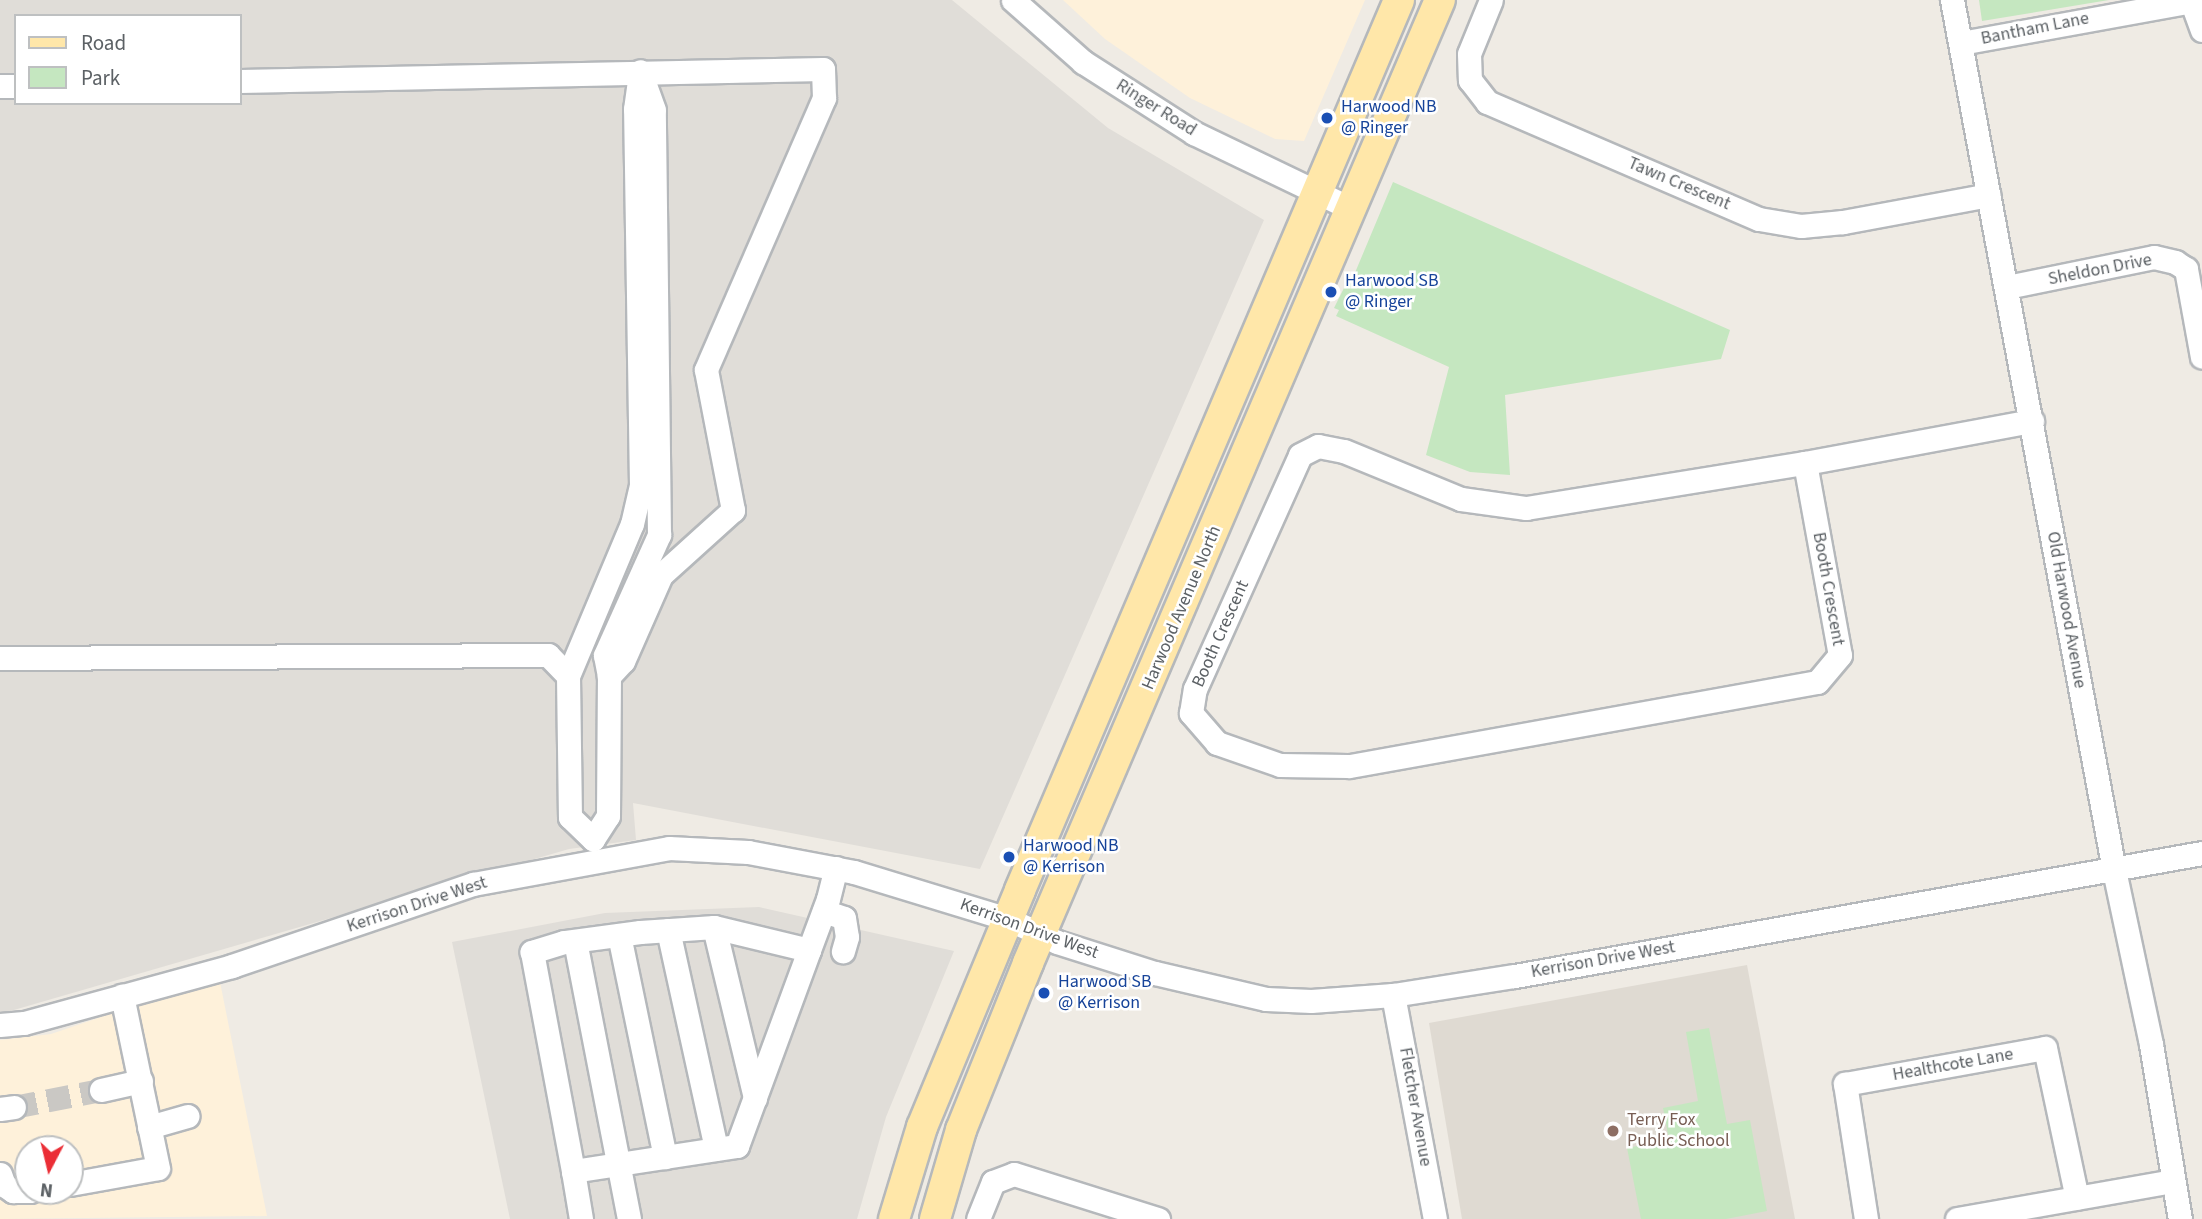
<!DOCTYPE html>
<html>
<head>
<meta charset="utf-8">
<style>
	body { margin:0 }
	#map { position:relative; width:2202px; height:1219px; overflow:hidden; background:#efebe4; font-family:"Source Sans 3",sans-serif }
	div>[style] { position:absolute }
	.commercial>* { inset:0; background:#fef1da }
	.industrial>* { inset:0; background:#e0ddd8 }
	.education>* { inset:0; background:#dfdad2 }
	.green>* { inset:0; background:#c5e7c0 }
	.minor-tunnel>* { height:23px; margin-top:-11.5px; transform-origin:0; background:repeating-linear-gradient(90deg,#cac8c4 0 23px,transparent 0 34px) }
	.roads { filter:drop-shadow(2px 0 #b5b8bb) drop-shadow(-2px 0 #b5b8bb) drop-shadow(0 2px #b5b8bb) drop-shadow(0 -2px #b5b8bb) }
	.minor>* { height:23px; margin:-11.5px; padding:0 11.5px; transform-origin:11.5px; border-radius:11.5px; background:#fff }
	.major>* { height:30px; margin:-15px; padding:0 15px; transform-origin:15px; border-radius:15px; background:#ffe7a9 }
	.dots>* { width:19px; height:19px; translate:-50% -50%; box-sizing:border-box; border:4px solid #fff; border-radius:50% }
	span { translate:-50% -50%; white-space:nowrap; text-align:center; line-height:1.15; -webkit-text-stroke:5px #fff; paint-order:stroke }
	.street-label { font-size:18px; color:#5c6165 }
	.transit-label { font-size:18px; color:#164399 }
	.left { translate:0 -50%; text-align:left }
	.education-label { font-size:18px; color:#785e54 }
	.legend { position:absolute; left:14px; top:14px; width:228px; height:91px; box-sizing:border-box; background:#fff; border:2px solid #bec0c1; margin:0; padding:9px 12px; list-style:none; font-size:21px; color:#5c6165 }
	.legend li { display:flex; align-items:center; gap:14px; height:35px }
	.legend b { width:35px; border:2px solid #bec0c1 }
	.north { position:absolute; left:14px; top:1135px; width:70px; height:70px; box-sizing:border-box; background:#fff; border:2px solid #bec0c1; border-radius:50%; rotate:187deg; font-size:19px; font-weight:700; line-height:28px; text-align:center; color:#5c6165 }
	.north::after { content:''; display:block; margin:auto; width:24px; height:32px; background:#eb2e36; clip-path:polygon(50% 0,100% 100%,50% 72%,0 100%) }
</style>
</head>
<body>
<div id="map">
	<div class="commercial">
		<i style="clip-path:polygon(1063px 0,1365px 0,1304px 141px,1275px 139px,1190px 98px,1105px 39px)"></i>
		<i style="clip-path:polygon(evenodd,219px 977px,267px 1216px,0 1219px,0 1040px,51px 1034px,219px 977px,28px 1149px,70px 1149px,70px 1191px,28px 1191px,28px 1149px)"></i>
	</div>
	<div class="industrial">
		<i style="clip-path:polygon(evenodd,0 0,952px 0,1108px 128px,1264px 220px,980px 869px,633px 803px,636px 840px,569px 849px,0 1014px,0 0,16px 16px,240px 16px,240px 103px,16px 103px,16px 16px)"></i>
		<i style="clip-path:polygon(759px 907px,954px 951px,886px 1117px,857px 1219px,510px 1219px,452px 942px,605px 913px)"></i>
	</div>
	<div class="education">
		<i style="clip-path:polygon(1747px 965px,1795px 1219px,1462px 1219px,1429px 1023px)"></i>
	</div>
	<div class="green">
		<i style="clip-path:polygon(1979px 0,2109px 0,1982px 21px)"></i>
		<i style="clip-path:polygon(1393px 182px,1730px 330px,1721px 359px,1505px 395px,1510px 475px,1470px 472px,1426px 455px,1449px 367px,1336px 316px,1339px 310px,1334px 308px,1345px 286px,1349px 287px)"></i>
		<i style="clip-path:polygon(1709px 1028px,1727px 1124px,1750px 1120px,1767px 1211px,1726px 1219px,1641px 1219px,1627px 1148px,1669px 1140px,1663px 1108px,1698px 1101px,1686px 1032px)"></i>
	</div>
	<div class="minor-tunnel">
		<i style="left:14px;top:1107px;width:89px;rotate:-11.1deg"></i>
	</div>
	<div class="roads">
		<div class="minor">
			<i style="left:1013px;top:0;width:94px;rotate:41.5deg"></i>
			<i style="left:1083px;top:62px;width:132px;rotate:32.6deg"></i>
			<i style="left:1194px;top:133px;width:175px;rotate:25.7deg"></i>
			<i style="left:1491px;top:0;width:58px;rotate:112.2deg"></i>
			<i style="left:1469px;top:54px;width:26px;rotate:88deg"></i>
			<i style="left:1470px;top:80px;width:28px;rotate:52deg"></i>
			<i style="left:1487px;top:102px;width:296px;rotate:23.3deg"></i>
			<i style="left:1759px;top:219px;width:43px;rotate:9.5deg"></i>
			<i style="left:1801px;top:226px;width:42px;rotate:-5.4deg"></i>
			<i style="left:1843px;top:222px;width:148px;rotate:-10.5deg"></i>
			<i style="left:1952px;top:0;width:885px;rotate:79.45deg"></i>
			<i style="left:2114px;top:870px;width:178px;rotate:78deg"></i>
			<i style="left:2151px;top:1044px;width:177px;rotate:80.6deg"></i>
			<i style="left:2191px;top:0;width:32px;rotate:70deg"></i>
			<i style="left:1961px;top:43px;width:234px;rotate:-10.3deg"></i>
			<i style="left:240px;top:81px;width:583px;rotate:-1.18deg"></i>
			<i style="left:823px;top:69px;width:29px;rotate:88deg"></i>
			<i style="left:824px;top:98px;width:296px;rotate:113.5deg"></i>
			<i style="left:706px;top:370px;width:143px;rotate:79.1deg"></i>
			<i style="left:733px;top:510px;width:97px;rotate:137.9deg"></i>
			<i style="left:661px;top:575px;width:94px;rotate:113.8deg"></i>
			<i style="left:623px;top:661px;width:21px;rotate:133deg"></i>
			<i style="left:0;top:86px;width:16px"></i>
			<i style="left:2007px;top:287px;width:150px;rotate:-11.5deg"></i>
			<i style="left:2154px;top:257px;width:22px;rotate:13deg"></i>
			<i style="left:2175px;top:262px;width:13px;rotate:32deg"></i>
			<i style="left:2186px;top:269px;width:89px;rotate:79.7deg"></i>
			<i style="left:1318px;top:446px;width:26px;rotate:11deg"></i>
			<i style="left:1344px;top:451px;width:126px;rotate:22.3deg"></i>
			<i style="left:1461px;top:499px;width:66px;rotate:7.9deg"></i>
			<i style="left:1526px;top:508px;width:283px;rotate:-9.2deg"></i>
			<i style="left:1805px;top:463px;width:195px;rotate:79.7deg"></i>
			<i style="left:1840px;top:655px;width:35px;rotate:130deg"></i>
			<i style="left:1817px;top:682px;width:476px;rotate:169.8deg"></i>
			<i style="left:1348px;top:766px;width:68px;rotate:-179.2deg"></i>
			<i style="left:1280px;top:765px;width:67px;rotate:-160.8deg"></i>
			<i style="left:1217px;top:743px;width:40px;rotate:-131deg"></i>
			<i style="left:1191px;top:713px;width:24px;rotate:-81deg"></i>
			<i style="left:1195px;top:689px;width:256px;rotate:-65.8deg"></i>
			<i style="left:1300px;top:455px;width:20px;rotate:-27deg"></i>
			<i style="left:1805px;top:463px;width:231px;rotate:-10.5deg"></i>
			<i style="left:0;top:658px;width:548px;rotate:-0.31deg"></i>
			<i style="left:548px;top:655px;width:29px;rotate:46deg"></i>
			<i style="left:568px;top:676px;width:141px;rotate:89.2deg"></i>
			<i style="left:570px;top:817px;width:32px;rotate:44deg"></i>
			<i style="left:593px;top:839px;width:27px;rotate:-57deg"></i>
			<i style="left:608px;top:816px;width:140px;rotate:-89.6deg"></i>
			<i style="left:609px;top:676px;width:21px;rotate:-101deg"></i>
			<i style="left:605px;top:655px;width:132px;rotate:-65.8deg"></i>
			<i style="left:659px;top:535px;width:425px;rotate:-90.7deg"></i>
			<i style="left:654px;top:110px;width:41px;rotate:-109.7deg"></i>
			<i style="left:568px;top:676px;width:165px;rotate:-67.2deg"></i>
			<i style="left:632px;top:524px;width:39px;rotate:-77deg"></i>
			<i style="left:641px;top:486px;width:377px;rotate:-90.9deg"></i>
			<i style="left:635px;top:109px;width:34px;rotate:-82deg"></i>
			<i style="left:824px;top:911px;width:21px;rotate:19deg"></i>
			<i style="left:844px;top:918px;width:19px;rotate:81deg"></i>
			<i style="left:847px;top:937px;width:15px;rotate:106deg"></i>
			<i style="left:714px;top:927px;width:176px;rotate:76.5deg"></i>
			<i style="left:668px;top:930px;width:224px;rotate:77.6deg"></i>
			<i style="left:619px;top:935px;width:227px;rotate:78.3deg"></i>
			<i style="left:575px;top:941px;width:283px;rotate:79deg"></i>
			<i style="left:809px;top:950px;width:98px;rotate:-166.4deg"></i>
			<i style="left:714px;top:927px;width:74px;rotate:176.1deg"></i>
			<i style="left:640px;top:932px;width:77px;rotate:172.5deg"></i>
			<i style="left:564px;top:942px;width:34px;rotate:163deg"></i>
			<i style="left:532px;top:952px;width:223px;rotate:79.4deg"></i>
			<i style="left:573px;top:1171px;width:166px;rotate:-8.7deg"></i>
			<i style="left:737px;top:1146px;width:209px;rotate:-69.8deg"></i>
			<i style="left:809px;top:950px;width:54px;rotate:-69.6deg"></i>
			<i style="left:828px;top:899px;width:32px;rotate:-76deg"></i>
			<i style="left:1393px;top:995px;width:228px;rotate:79.4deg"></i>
			<i style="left:0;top:1025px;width:24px;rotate:-5deg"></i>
			<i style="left:24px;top:1023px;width:216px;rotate:-15.3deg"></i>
			<i style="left:232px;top:966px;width:255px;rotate:-18.8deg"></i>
			<i style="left:473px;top:884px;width:199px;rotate:-10.4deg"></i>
			<i style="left:669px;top:848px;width:79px;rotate:2.9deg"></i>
			<i style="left:748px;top:852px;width:108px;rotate:10.7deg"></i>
			<i style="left:854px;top:872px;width:161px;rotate:17deg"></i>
			<i style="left:1008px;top:919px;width:54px;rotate:25.1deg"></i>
			<i style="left:1057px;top:942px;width:103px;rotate:17.6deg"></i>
			<i style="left:1155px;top:973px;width:114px;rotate:13.2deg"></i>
			<i style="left:1266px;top:999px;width:45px;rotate:2.5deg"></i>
			<i style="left:1311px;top:1001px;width:82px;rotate:-4.2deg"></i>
			<i style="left:1393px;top:995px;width:123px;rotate:-8.9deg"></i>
			<i style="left:1515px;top:976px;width:698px;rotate:-10.15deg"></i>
			<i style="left:101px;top:1090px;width:41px;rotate:-12.7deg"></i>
			<i style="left:0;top:1109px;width:14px;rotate:-8deg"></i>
			<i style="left:149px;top:1127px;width:40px;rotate:-16deg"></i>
			<i style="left:573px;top:1171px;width:49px;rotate:80.5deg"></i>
			<i style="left:0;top:1174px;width:12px;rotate:70deg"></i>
			<i style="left:4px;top:1185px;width:11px;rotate:34deg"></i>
			<i style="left:13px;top:1191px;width:17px"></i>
			<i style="left:70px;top:1184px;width:89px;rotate:-10.3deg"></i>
			<i style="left:158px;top:1168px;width:176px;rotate:-101.8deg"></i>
			<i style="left:978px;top:1219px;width:40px;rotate:-68deg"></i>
			<i style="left:993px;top:1182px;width:22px;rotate:-21deg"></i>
			<i style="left:1014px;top:1174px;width:151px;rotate:17.4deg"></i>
			<i style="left:1866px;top:1219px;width:137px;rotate:-98.8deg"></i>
			<i style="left:1845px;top:1084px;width:203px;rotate:-10.2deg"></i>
			<i style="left:2045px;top:1048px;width:153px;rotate:78deg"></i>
			<i style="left:1957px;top:1219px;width:219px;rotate:-10deg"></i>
		</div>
		<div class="major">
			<i style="left:894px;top:1219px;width:96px;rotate:-73.1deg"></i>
			<i style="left:922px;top:1127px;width:256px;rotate:-67.5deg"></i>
			<i style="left:1020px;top:890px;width:967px;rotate:-66.93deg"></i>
			<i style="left:935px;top:1219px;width:93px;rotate:-73.7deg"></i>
			<i style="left:961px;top:1130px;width:180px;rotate:-68.1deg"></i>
			<i style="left:1028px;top:963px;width:1047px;rotate:-66.84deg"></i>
		</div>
	</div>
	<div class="dots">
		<i style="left:1327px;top:118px;background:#1a4fb4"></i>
		<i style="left:1331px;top:292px;background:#1a4fb4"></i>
		<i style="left:1009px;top:857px;background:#1a4fb4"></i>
		<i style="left:1044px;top:993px;background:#1a4fb4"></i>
		<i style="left:1613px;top:1131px;background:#8d6e63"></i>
	</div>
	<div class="street-label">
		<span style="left:2035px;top:29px;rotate:-11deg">Bantham Lane</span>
		<span style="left:1156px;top:108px;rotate:32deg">Ringer Road</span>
		<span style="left:1679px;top:184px;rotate:23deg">Tawn Crescent</span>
		<span style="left:2100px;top:270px;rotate:-11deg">Sheldon Drive</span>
		<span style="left:1828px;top:589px;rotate:80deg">Booth Crescent</span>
		<span style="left:1182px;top:608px;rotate:-67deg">Harwood Avenue North</span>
		<span style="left:2066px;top:610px;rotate:80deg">Old Harwood Avenue</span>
		<span style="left:1221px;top:634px;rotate:-66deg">Booth Crescent</span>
		<span style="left:417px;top:905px;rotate:-18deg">Kerrison Drive West</span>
		<span style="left:1029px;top:929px;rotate:20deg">Kerrison Drive West</span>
		<span style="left:1603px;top:960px;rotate:-10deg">Kerrison Drive West</span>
		<span style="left:1953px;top:1065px;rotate:-10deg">Healthcote Lane</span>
		<span style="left:1415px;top:1107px;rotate:80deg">Fletcher Avenue</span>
	</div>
	<div class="transit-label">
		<span class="left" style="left:1341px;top:118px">Harwood NB<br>@ Ringer</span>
		<span class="left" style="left:1345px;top:292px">Harwood SB<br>@ Ringer</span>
		<span class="left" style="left:1023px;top:857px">Harwood NB<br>@ Kerrison</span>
		<span class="left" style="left:1058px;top:993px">Harwood SB<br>@ Kerrison</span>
	</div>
	<div class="education-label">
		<span class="left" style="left:1627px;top:1131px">Terry Fox<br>Public School</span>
	</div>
	<ul class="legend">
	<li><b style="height:9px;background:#ffe7a9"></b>Road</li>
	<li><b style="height:19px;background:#c5e7c0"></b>Park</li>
	</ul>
	<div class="north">N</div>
</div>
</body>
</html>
